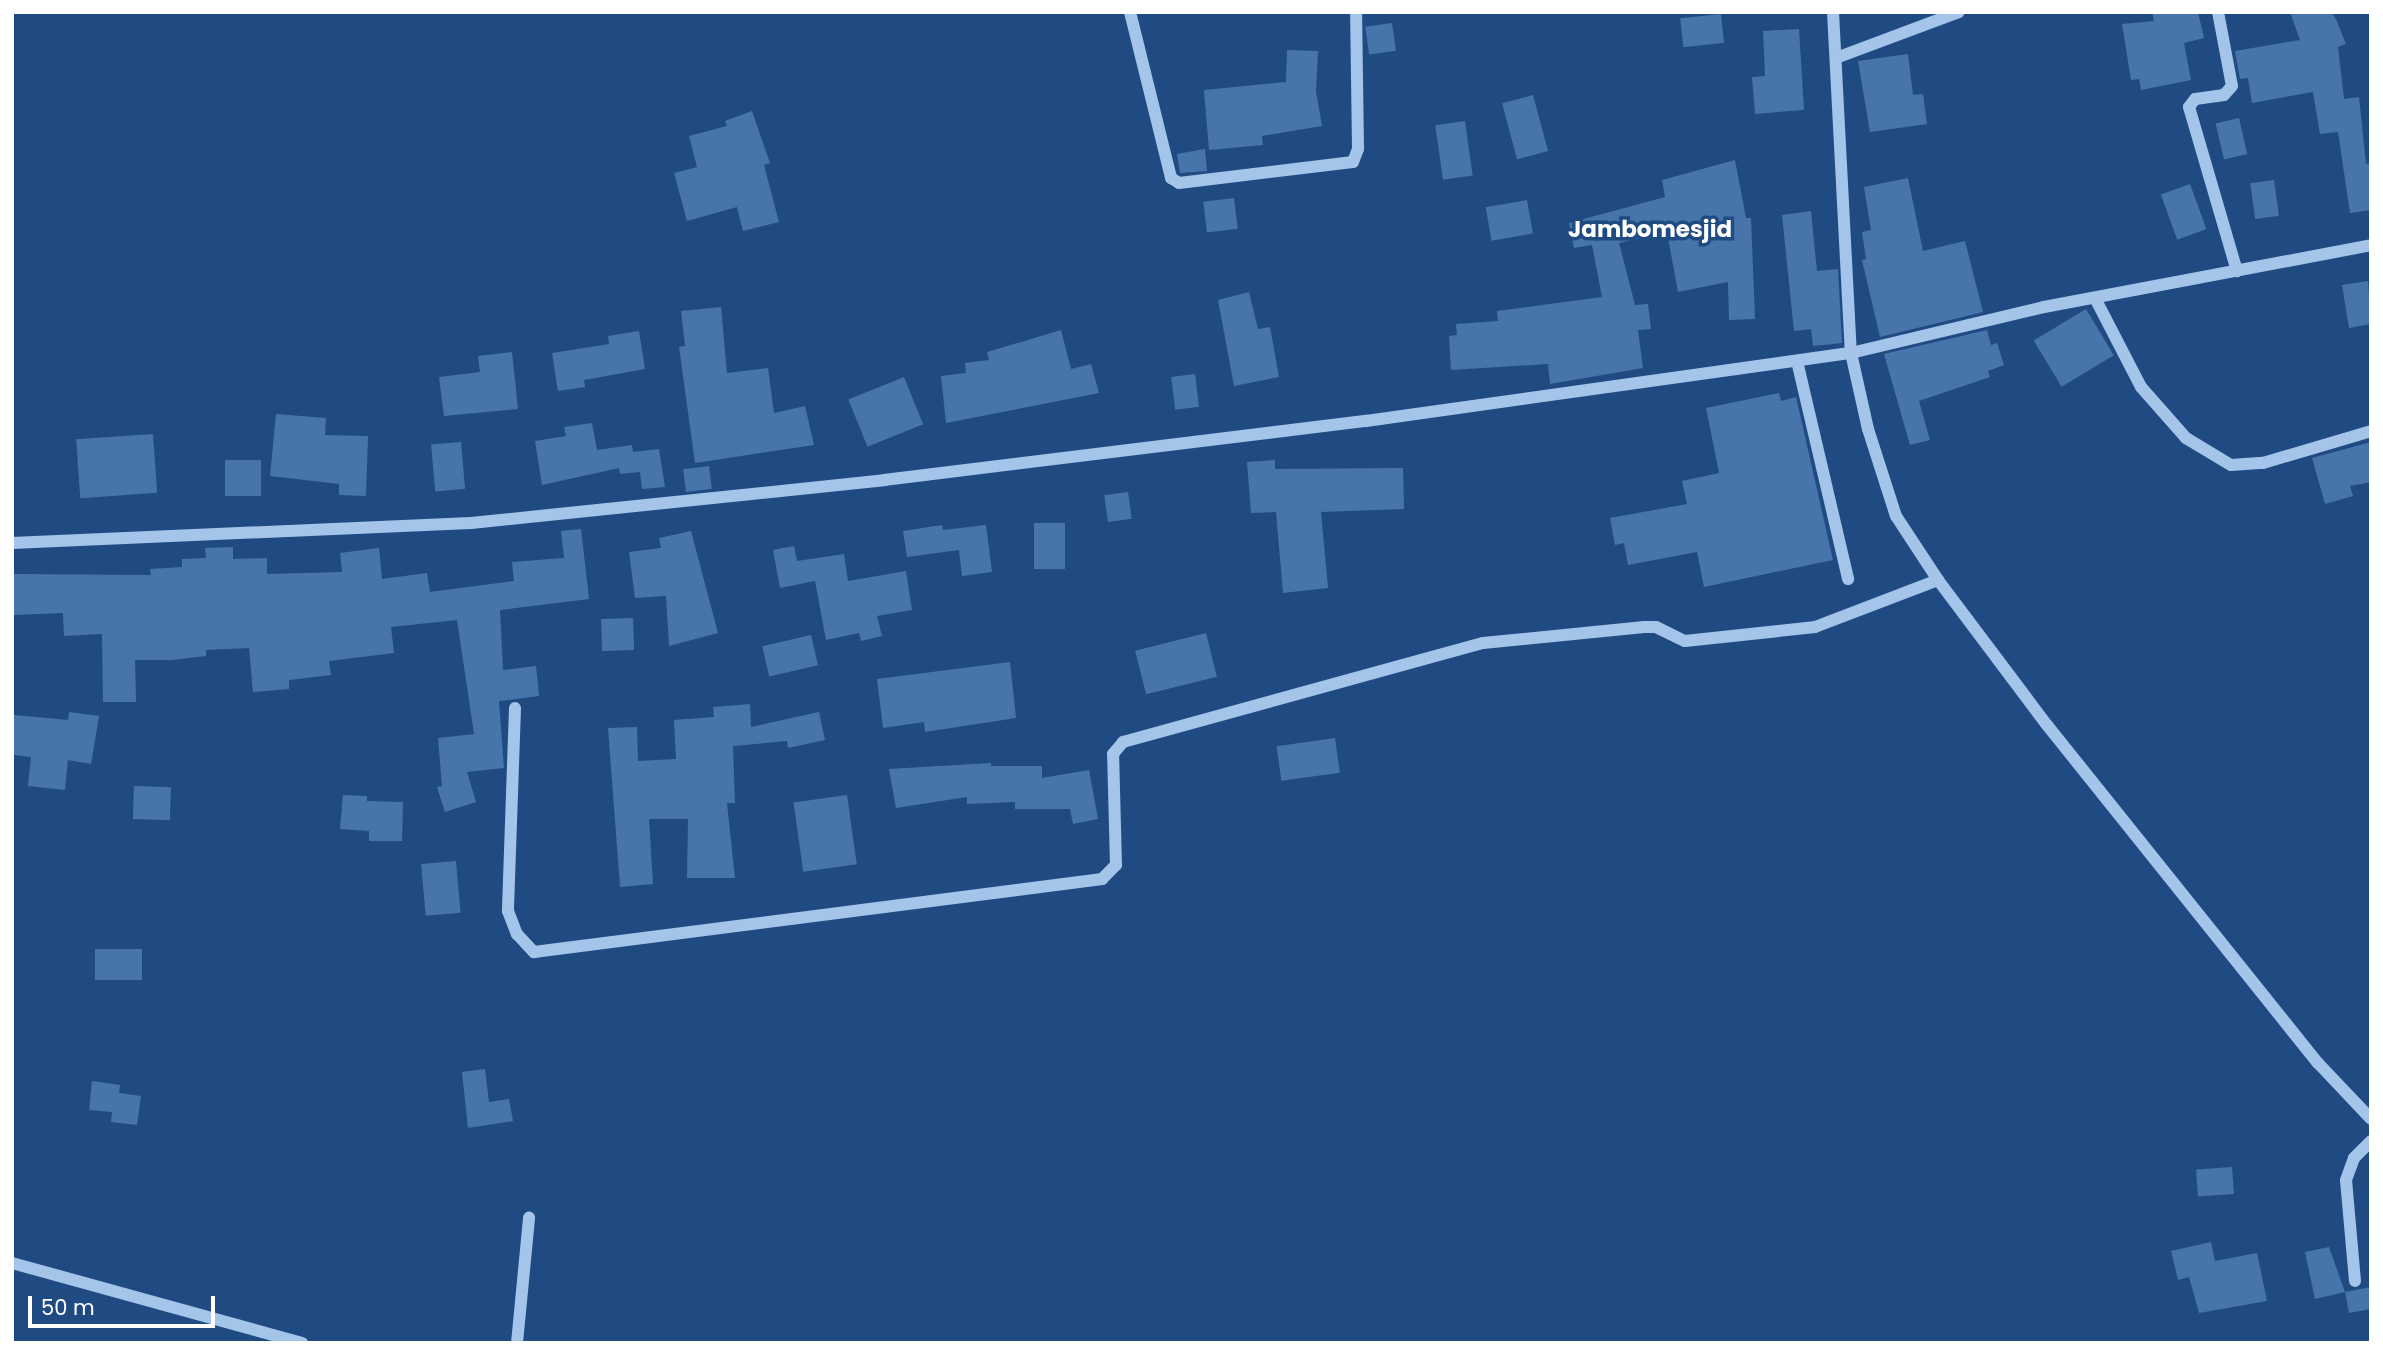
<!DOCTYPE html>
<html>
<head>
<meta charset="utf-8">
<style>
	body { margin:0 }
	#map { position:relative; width:2383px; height:1355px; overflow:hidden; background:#1f4b82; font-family:Poppins,sans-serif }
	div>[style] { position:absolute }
	.building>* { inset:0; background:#4775ab; transform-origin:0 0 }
	.minor>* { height:12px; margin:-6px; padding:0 6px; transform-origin:6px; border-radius:6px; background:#a5c4e9 }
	span { translate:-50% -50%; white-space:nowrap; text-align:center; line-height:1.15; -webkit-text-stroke:7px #1f4b82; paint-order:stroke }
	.quarter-label { font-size:23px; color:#fff; font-weight:700 }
	.frame { position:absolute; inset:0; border:14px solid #fff; pointer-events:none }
	.scale { position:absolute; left:28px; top:1296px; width:187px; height:32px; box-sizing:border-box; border:4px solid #fff; border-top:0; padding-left:9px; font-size:21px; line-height:24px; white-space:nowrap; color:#fff; -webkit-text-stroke:5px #1f4b82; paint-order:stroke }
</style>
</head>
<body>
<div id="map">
	<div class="building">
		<i style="clip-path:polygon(2152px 12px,2198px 12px,2204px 38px,2184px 43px,2191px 80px,2141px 90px,2139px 79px,2131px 80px,2122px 24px,2154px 21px)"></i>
		<i style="clip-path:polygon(2290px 12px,2331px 12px,2336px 19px,2346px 44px,2338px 47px,2344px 99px,2359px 97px,2366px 164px,2371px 163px,2371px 210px,2350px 213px,2338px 132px,2320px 134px,2313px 92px,2252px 103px,2248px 78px,2240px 79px,2235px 51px,2300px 40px)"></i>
		<i style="left:1721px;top:14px;width:29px;height:41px;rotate:84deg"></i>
		<i style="left:1392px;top:23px;width:28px;height:27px;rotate:82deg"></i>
		<i style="clip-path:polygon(1799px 29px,1804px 110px,1755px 114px,1752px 77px,1765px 76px,1763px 31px)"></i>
		<i style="clip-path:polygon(1287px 50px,1318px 51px,1316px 91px,1322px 126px,1262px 136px,1263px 145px,1209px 150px,1204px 90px,1286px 82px)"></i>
		<i style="clip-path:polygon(1908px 54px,1913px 95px,1923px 94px,1927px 124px,1870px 132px,1858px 61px)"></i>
		<i style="left:1533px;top:95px;width:58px;height:32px;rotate:75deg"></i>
		<i style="clip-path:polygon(752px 111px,770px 163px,764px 165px,779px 222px,743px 231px,737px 207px,687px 221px,674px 173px,697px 167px,689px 136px,727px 126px,725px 121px)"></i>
		<i style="left:2239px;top:118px;width:37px;height:24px;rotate:77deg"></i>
		<i style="left:1465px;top:121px;width:55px;height:30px;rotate:82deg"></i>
		<i style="clip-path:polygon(1205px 149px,1207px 171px,1180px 173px,1177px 154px)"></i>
		<i style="clip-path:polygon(1735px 160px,1746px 218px,1751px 218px,1755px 319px,1729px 320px,1728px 282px,1678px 292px,1667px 232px,1619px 243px,1635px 305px,1648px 304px,1651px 329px,1638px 330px,1643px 368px,1550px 384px,1548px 364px,1451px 370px,1449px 336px,1457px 335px,1456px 324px,1498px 321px,1497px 311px,1602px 297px,1592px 245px,1574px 248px,1569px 223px,1665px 197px,1662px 180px)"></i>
		<i style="clip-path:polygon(1908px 178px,1923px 251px,1965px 241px,1983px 312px,1880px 337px,1862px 260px,1866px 259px,1862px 232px,1871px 230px,1864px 187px)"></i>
		<i style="left:2274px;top:180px;width:36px;height:24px;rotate:82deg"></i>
		<i style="left:2190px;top:184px;width:48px;height:31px;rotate:70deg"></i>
		<i style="left:1234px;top:198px;width:31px;height:31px;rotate:83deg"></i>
		<i style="left:1527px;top:200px;width:34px;height:42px;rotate:80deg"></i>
		<i style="clip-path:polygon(1811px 211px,1817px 271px,1838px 269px,1842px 343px,1813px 346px,1811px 329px,1794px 331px,1782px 215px)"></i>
		<i style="clip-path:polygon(2368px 281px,2371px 324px,2349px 328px,2342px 285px)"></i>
		<i style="clip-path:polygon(1249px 292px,1258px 329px,1270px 327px,1279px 377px,1234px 386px,1218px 300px)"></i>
		<i style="clip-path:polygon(721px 307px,727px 373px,768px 368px,774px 413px,805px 406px,814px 445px,695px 463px,679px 347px,685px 346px,681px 311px)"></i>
		<i style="left:2086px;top:309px;width:54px;height:61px;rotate:59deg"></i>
		<i style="clip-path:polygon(1061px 330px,1071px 369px,1091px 364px,1099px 393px,946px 423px,941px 376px,966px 373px,965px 363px,989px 360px,987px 352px)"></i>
		<i style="clip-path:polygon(1987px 330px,1991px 345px,1997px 343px,2004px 365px,1988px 371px,1990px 377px,1919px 401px,1930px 440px,1910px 445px,1884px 354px)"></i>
		<i style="clip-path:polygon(639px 331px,645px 369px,584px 380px,585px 387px,558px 391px,552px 353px,609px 344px,608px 336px)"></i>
		<i style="clip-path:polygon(512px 352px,518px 409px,444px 416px,439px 377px,480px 372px,478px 356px)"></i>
		<i style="left:1195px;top:374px;width:33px;height:24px;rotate:83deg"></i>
		<i style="left:904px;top:377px;width:51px;height:60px;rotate:68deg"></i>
		<i style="clip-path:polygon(1779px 393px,1781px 401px,1796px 397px,1833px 560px,1704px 587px,1697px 552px,1628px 565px,1624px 543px,1615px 545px,1610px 518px,1687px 504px,1682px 481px,1719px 473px,1706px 408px)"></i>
		<i style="clip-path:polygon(276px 414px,326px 418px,325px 435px,368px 436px,366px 496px,339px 495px,339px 484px,270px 476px)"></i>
		<i style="clip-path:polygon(592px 423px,597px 450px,632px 445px,633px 452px,659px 449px,665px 487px,642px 489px,640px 472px,620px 474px,619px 468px,542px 485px,535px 441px,566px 436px,564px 427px)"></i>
		<i style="left:153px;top:434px;width:59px;height:77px;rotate:86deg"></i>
		<i style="left:461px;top:442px;width:47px;height:30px;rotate:85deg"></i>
		<i style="clip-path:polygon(2371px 442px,2371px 482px,2350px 486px,2353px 496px,2325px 504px,2312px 458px)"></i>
		<i style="left:225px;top:460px;width:36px;height:36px"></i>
		<i style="clip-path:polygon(1275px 460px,1275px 469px,1403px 468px,1404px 509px,1321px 512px,1328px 588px,1283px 593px,1276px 512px,1251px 513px,1247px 462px)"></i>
		<i style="left:709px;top:466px;width:23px;height:26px;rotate:83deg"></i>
		<i style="left:1128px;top:492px;width:27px;height:24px;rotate:82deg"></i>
		<i style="left:1034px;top:523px;width:31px;height:46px"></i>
		<i style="clip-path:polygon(942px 525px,943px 530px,986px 525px,992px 572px,962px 576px,959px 550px,907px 557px,903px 531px)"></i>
		<i style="clip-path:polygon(581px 529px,589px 599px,500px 610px,503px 670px,536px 666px,539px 696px,499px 701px,504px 768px,467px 772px,476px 802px,445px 812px,437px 787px,442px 786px,438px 738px,474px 734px,457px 620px,391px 627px,394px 653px,329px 661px,331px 675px,289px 680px,289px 689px,253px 692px,249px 648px,206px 650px,206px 656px,172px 660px,135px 660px,136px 702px,103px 702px,102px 634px,64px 636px,63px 613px,12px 615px,12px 574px,151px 575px,150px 569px,182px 567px,182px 559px,206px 558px,205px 548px,233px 547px,233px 559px,267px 558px,267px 574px,342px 572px,340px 553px,379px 548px,382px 579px,427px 573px,430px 592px,514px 581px,512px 562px,564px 558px,561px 531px)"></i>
		<i style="clip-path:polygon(691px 531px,718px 633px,669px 646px,666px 596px,635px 598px,629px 552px,661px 548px,659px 538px)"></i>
		<i style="clip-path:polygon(794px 546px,797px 561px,844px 554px,848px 581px,906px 571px,912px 610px,877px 616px,882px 636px,861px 641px,859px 633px,826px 640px,815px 581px,780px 588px,773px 550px)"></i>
		<i style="left:633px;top:618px;width:32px;height:32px;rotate:88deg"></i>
		<i style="left:1206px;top:633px;width:45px;height:73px;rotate:76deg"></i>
		<i style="left:811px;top:635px;width:31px;height:50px;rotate:77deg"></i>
		<i style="clip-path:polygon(1010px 662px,1016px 718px,925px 732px,924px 722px,883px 728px,877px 679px)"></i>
		<i style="clip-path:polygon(750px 704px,751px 727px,819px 712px,825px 740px,788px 748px,787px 741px,733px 746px,735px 803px,727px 803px,735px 878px,687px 878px,688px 819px,649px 819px,653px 884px,620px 887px,608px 728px,637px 727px,638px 761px,676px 759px,674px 720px,714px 717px,713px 707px)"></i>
		<i style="clip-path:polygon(69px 712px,99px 716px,91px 764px,68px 760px,65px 790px,28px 786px,31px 757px,14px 755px,14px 715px,68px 720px)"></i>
		<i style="left:1335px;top:738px;width:35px;height:59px;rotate:82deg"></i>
		<i style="clip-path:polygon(991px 763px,991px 766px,1042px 766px,1042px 778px,1089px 770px,1098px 819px,1073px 824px,1070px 809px,1015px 809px,1015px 802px,967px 804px,967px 797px,896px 808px,889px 769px)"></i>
		<i style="left:134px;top:786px;width:37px;height:33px;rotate:2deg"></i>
		<i style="clip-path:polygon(343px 795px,367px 796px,367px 801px,403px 802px,402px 841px,369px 841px,369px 831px,340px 829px)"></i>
		<i style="left:847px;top:795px;width:70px;height:54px;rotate:82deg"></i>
		<i style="left:456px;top:861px;width:52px;height:35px;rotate:85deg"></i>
		<i style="left:95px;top:949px;width:47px;height:31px"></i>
		<i style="clip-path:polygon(485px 1069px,489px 1102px,509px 1099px,513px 1121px,468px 1128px,462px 1072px)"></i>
		<i style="clip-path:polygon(92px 1081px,120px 1085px,119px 1093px,141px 1096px,137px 1125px,111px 1122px,112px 1112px,89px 1110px)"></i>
		<i style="left:2232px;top:1167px;width:27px;height:36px;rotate:86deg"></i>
		<i style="clip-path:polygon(2211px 1242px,2215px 1261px,2257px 1253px,2267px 1301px,2199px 1313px,2189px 1277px,2178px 1280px,2171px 1251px)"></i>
		<i style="clip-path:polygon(2329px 1247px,2345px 1292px,2315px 1299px,2305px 1252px)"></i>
		<i style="clip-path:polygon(2371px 1287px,2371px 1309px,2349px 1313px,2345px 1292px)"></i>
	</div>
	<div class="minor">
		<i style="left:1130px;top:12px;width:171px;rotate:76.1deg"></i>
		<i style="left:1171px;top:178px;width:9px;rotate:32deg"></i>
		<i style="left:1179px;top:183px;width:175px;rotate:-6.9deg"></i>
		<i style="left:1353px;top:162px;width:14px;rotate:-69deg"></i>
		<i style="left:1358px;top:149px;width:137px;rotate:-90.8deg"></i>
		<i style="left:1833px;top:12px;width:341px;rotate:87deg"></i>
		<i style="left:1851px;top:353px;width:78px;rotate:77.4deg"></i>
		<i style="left:1868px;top:429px;width:91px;rotate:72.2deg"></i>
		<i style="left:1896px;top:516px;width:77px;rotate:56.7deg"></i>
		<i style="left:1938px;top:580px;width:181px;rotate:53.1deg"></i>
		<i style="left:2047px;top:725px;width:433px;rotate:51.3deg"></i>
		<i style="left:2318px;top:1063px;width:77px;rotate:46.6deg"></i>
		<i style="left:2218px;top:12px;width:75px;rotate:79.3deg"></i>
		<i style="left:2232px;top:86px;width:12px;rotate:132deg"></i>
		<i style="left:2224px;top:95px;width:29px;rotate:172deg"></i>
		<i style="left:2195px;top:99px;width:10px;rotate:127deg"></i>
		<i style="left:2189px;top:107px;width:171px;rotate:73.7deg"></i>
		<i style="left:1836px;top:58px;width:131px;rotate:-20.5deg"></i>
		<i style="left:2095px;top:298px;width:100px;rotate:62.7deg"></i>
		<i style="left:2141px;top:387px;width:68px;rotate:48.6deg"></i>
		<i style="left:2186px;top:438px;width:52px;rotate:31deg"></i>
		<i style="left:2231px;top:465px;width:32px;rotate:-4deg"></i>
		<i style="left:2263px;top:463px;width:113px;rotate:-16.5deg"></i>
		<i style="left:1797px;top:361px;width:224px;rotate:76.8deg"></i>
		<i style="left:12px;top:543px;width:459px;rotate:-2.5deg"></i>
		<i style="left:471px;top:523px;width:415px;rotate:-5.9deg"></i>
		<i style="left:884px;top:480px;width:486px;rotate:-7deg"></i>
		<i style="left:1366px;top:421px;width:490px;rotate:-8deg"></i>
		<i style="left:1851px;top:353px;width:198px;rotate:-13.4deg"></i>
		<i style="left:2044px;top:307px;width:333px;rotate:-10.7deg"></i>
		<i style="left:515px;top:708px;width:203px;rotate:92deg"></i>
		<i style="left:508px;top:911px;width:25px;rotate:69deg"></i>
		<i style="left:517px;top:934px;width:25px;rotate:47deg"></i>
		<i style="left:534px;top:952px;width:573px;rotate:-7.32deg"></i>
		<i style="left:1102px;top:879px;width:20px;rotate:-45deg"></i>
		<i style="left:1116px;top:865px;width:111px;rotate:-91.5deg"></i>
		<i style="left:1113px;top:754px;width:16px;rotate:-50deg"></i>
		<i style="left:1123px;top:742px;width:373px;rotate:-15.4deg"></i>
		<i style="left:1483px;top:643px;width:162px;rotate:-5.7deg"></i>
		<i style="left:1644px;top:627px;width:12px"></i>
		<i style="left:1656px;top:627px;width:32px;rotate:26deg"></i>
		<i style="left:1685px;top:641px;width:131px;rotate:-6.1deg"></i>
		<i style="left:1815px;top:627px;width:132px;rotate:-20.9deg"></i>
		<i style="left:12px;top:1263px;width:301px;rotate:15.4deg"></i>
		<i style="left:2355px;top:1281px;width:101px;rotate:-95.1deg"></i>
		<i style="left:2346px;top:1180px;width:23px;rotate:-70deg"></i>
		<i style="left:2354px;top:1158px;width:24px;rotate:-45deg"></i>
		<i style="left:517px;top:1343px;width:126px;rotate:-84.5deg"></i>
	</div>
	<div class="quarter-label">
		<span style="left:1650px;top:229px">Jambomesjid</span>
	</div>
	<div class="frame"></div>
	<div class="scale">50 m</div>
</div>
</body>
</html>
